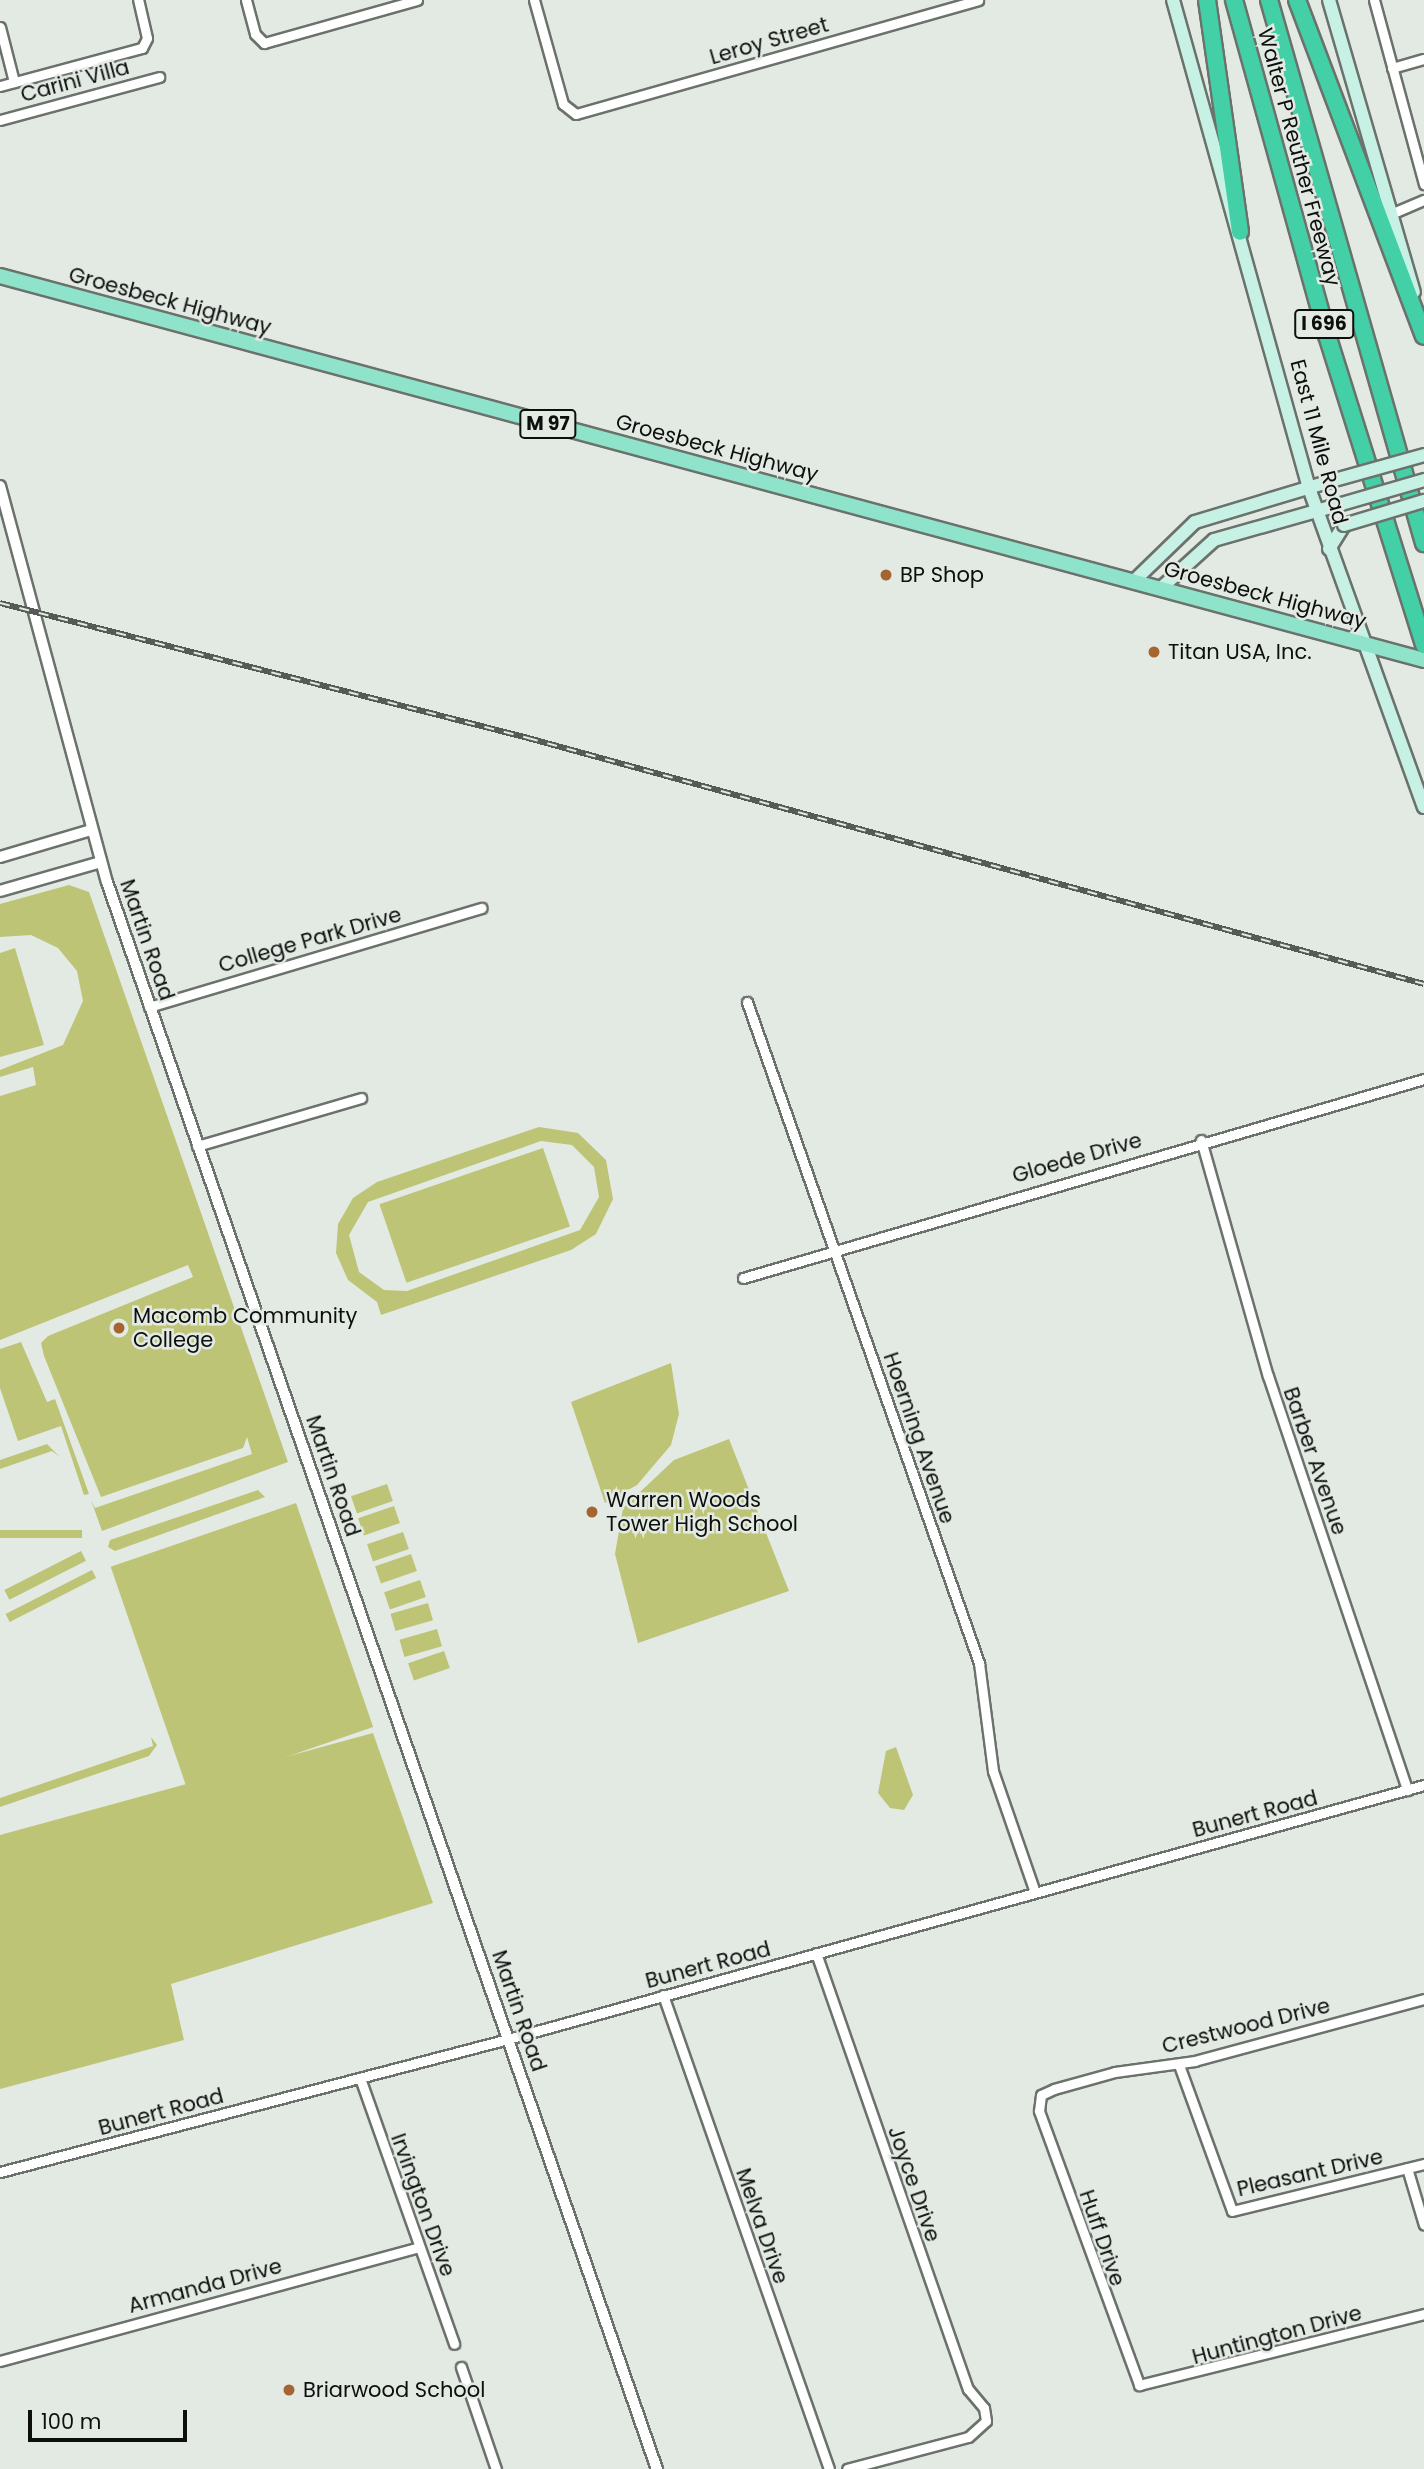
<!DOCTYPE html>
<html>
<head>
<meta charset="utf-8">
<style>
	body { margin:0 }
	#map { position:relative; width:1424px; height:2469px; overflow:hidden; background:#e3eae4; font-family:Poppins,sans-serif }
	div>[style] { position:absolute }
	.green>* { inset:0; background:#bdc476; transform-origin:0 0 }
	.roads { filter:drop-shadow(2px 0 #6b726c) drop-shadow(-2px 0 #6b726c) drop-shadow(0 2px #6b726c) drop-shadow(0 -2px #6b726c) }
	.minor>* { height:9px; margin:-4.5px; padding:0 4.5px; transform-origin:4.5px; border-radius:4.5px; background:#fff }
	.tertiary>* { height:10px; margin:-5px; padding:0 5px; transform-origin:5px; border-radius:5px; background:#fff }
	.secondary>* { height:12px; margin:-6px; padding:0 6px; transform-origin:6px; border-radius:6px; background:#c7f1e5 }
	.primary>* { height:14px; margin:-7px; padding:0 7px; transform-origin:7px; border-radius:7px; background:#8ee3ca }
	.motorway>* { height:16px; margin:-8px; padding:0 8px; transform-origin:8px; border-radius:8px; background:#43d0a7 }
	.rail>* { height:6px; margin-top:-3px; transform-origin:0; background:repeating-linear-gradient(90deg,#e3eae4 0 10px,#565a57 0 20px); box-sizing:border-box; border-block:2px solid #565a57 }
	.bridges { filter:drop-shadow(2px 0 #6b726c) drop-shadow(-2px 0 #6b726c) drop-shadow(0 2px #6b726c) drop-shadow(0 -2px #6b726c) }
	.secondary-bridge>* { height:12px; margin:-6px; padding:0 6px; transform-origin:6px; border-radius:6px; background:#c7f1e5 }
	.dots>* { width:19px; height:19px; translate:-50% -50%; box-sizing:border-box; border:4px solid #e3eae4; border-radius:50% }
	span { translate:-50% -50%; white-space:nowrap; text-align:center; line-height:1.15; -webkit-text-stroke:5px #e3eae4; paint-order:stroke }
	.shield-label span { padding:2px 5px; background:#e3eae4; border:2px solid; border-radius:5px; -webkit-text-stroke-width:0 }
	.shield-label { font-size:19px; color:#0d0f0d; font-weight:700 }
	.street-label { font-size:21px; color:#0d0f0d }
	.poi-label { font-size:21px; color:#0d0f0d }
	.left { translate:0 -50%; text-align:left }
	.scale { position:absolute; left:28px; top:2410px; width:159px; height:32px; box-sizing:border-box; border:4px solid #0d0f0d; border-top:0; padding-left:9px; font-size:21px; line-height:24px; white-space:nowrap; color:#0d0f0d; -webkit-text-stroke:5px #e3eae4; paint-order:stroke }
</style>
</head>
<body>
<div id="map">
	<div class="green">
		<i style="clip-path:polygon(69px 885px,89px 892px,288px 1462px,102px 1531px,91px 1500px,95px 1508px,252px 1454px,247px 1437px,243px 1448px,101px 1497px,44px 1356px,41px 1343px,48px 1336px,193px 1277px,188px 1265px,0 1340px,0 1096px,36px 1085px,33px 1067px,0 1077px,0 1070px,63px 1045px,83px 1001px,77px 971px,58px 948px,31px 935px,0 937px,0 904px)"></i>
		<i style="clip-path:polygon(15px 948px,44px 1045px,0 1057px,0 953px)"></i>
		<i style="clip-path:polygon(evenodd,539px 1127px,578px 1133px,606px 1160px,613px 1199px,596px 1234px,571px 1250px,381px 1315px,377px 1302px,348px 1280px,336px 1253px,338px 1224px,353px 1198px,377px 1182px,539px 1127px,541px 1141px,572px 1145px,594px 1167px,599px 1197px,580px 1230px,407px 1291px,384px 1290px,359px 1272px,349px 1235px,368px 1202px,541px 1141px)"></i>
		<i style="left:543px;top:1148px;width:83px;height:173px;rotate:71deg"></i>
		<i style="clip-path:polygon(21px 1342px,47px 1402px,55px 1399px,89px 1494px,84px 1495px,61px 1426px,18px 1441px,0 1388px,0 1349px)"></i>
		<i style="clip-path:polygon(671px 1363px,679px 1414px,671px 1445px,637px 1485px,605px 1503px,571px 1402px)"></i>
		<i style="clip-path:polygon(729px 1439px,789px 1591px,638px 1643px,615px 1554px,623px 1508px,674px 1460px)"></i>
		<i style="clip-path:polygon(47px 1444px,60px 1457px,52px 1451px,0 1469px,0 1460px)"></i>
		<i style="left:387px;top:1484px;width:18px;height:38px;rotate:71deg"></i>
		<i style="clip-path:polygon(258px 1490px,265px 1497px,115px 1551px,108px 1547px,110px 1540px)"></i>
		<i style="left:296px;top:1503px;width:237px;height:196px;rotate:71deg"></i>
		<i style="left:394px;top:1506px;width:18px;height:38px;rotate:71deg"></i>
		<i style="left:82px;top:1530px;width:8px;height:87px;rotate:90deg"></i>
		<i style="left:403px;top:1532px;width:18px;height:38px;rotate:71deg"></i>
		<i style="left:81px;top:1551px;width:11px;height:86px;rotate:63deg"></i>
		<i style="left:411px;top:1554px;width:18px;height:38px;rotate:71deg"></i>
		<i style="left:92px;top:1570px;width:9px;height:97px;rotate:63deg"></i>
		<i style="left:420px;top:1580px;width:18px;height:38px;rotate:71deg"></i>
		<i style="left:428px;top:1603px;width:18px;height:39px;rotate:74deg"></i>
		<i style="left:437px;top:1629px;width:18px;height:39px;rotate:74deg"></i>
		<i style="left:444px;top:1651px;width:18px;height:38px;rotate:71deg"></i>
		<i style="clip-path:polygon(373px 1733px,433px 1903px,171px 1984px,184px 2040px,0 2089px,0 1835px)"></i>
		<i style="clip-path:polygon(151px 1737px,157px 1745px,149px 1756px,0 1807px,0 1798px,153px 1746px)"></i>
		<i style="clip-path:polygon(896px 1747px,913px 1795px,904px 1810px,890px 1808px,878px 1793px,886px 1751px)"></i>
	</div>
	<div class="roads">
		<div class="minor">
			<i style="left:246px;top:0;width:35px;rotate:75deg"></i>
			<i style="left:255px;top:34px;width:13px;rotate:45deg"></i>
			<i style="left:264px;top:43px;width:159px;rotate:-15.7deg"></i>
			<i style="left:534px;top:0;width:108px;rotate:74.4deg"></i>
			<i style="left:563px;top:104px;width:16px;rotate:38deg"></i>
			<i style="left:576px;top:114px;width:418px;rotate:-15.8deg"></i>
			<i style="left:1374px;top:0;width:191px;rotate:74.8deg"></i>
			<i style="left:0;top:27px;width:57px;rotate:75.7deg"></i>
			<i style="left:1392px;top:68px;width:33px;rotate:-16deg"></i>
			<i style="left:0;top:86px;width:147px;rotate:-15deg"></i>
			<i style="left:142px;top:48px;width:11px;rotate:-63deg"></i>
			<i style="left:147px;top:38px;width:39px;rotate:-103deg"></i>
			<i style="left:0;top:120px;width:165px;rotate:-15.1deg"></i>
			<i style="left:1393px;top:213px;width:34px;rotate:-23deg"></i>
			<i style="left:747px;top:1002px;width:701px;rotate:70.66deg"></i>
			<i style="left:979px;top:1663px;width:109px;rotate:82.6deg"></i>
			<i style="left:993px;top:1771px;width:128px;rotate:70.9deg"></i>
			<i style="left:149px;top:1007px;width:347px;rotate:-16.6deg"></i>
			<i style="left:1201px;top:1140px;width:245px;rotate:74.2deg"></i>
			<i style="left:1268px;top:1376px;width:437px;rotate:71.4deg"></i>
			<i style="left:197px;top:1146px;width:171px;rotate:-16.3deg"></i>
			<i style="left:743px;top:1278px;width:709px;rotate:-16.29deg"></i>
			<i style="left:816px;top:1953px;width:462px;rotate:70.8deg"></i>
			<i style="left:968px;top:2389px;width:25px;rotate:50deg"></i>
			<i style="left:984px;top:2408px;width:13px;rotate:81deg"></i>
			<i style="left:986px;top:2421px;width:24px;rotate:138deg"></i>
			<i style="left:968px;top:2437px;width:125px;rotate:165.2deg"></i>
			<i style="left:663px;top:1995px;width:502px;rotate:70.7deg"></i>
			<i style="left:1424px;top:1999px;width:237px;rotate:164.9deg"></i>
			<i style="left:1195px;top:2061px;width:81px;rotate:172.2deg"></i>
			<i style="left:1115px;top:2072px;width:63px;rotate:164.4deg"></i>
			<i style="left:1054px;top:2089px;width:14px;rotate:155deg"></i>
			<i style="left:1041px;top:2095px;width:16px;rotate:97deg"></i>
			<i style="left:1039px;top:2111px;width:292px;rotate:69.9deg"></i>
			<i style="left:1139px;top:2385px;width:294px;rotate:-14deg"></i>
			<i style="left:1179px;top:2065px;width:155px;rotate:70deg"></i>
			<i style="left:1232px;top:2211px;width:198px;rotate:-13.8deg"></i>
			<i style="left:360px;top:2078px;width:282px;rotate:70.5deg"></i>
			<i style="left:1407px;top:2168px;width:59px;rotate:73.4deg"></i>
			<i style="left:0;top:2172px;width:525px;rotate:-14.67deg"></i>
			<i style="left:508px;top:2039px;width:951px;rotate:-15.5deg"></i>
			<i style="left:0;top:2361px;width:434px;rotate:-15.2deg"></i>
			<i style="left:461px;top:2367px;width:108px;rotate:71.1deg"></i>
		</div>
		<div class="tertiary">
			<i style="left:0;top:486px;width:410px;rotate:74.9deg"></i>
			<i style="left:107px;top:882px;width:1680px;rotate:70.89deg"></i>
			<i style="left:0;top:857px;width:95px;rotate:-16.5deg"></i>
			<i style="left:0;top:891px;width:105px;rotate:-16deg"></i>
		</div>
		<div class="secondary">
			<i style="left:1173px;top:0;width:507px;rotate:74.43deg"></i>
			<i style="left:1309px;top:488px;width:339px;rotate:70.2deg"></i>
			<i style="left:1329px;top:0;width:304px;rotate:73.8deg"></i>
			<i style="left:1329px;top:549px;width:28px;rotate:-58deg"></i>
			<i style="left:1133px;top:582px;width:86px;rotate:-44.1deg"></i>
			<i style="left:1195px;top:522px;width:142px;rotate:-16.8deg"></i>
			<i style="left:1160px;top:589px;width:73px;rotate:-42.2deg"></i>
			<i style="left:1214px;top:540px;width:129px;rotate:-15.8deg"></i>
		</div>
		<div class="primary">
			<i style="left:0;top:276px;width:1475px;rotate:15.09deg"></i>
		</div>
		<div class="motorway">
			<i style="left:1207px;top:0;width:234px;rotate:81.9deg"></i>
			<i style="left:1234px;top:0;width:348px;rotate:74.5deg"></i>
			<i style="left:1327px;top:335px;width:325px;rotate:72.6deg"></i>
			<i style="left:1269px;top:0;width:565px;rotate:74.07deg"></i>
			<i style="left:1297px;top:0;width:359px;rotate:69.3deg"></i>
		</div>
	</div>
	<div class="rail">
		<i style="left:0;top:603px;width:545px;rotate:14.34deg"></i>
		<i style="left:528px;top:738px;width:929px;rotate:15.35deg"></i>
	</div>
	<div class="bridges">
		<div class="secondary-bridge">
			<i style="left:1331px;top:481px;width:97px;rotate:-15.6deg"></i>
			<i style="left:1338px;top:505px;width:90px;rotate:-16.2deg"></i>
			<i style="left:1344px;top:525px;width:84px;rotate:-16.7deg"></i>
		</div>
	</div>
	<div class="dots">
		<i style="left:886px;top:575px;background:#a66430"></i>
		<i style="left:1154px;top:652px;background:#a66430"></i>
		<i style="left:119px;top:1328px;background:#a66430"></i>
		<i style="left:592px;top:1512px;background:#a66430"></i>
		<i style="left:289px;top:2390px;background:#a66430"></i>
	</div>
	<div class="shield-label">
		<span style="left:1324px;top:324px">I 696</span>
		<span style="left:548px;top:424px">M 97</span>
	</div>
	<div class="street-label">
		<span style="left:769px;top:41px;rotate:-16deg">Leroy Street</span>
		<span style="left:75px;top:81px;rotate:-15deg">Carini Villa</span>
		<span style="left:1299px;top:157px;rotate:75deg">Walter P Reuther Freeway</span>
		<span style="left:170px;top:301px;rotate:15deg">Groesbeck Highway</span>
		<span style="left:1319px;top:442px;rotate:75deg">East 11 Mile Road</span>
		<span style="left:717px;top:448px;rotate:15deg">Groesbeck Highway</span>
		<span style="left:1265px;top:595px;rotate:15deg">Groesbeck Highway</span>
		<span style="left:147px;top:940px;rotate:71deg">Martin Road</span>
		<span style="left:310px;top:940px;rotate:-16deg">College Park Drive</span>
		<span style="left:1077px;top:1158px;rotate:-16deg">Gloede Drive</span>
		<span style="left:919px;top:1438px;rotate:71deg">Hoerning Avenue</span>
		<span style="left:1315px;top:1461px;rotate:71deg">Barber Avenue</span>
		<span style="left:333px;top:1476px;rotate:71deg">Martin Road</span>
		<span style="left:1255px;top:1814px;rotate:-15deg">Bunert Road</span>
		<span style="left:708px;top:1965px;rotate:-15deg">Bunert Road</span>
		<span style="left:519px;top:2011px;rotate:71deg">Martin Road</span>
		<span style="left:1246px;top:2026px;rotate:-14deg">Crestwood Drive</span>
		<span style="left:161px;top:2112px;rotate:-15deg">Bunert Road</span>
		<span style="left:1310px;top:2173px;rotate:-13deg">Pleasant Drive</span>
		<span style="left:914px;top:2184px;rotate:71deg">Joyce Drive</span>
		<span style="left:423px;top:2205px;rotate:70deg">Irvington Drive</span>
		<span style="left:762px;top:2226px;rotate:71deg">Melva Drive</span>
		<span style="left:1102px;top:2238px;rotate:71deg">Huff Drive</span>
		<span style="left:205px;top:2286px;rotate:-15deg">Armanda Drive</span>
		<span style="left:1277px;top:2335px;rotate:-15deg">Huntington Drive</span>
	</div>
	<div class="poi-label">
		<span class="left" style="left:900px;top:575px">BP Shop</span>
		<span class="left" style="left:1168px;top:652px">Titan USA, Inc.</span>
		<span class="left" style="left:133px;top:1328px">Macomb Community<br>College</span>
		<span class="left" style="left:606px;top:1512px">Warren Woods<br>Tower High School</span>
		<span class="left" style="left:303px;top:2390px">Briarwood School</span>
	</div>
	<div class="scale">100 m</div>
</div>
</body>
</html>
